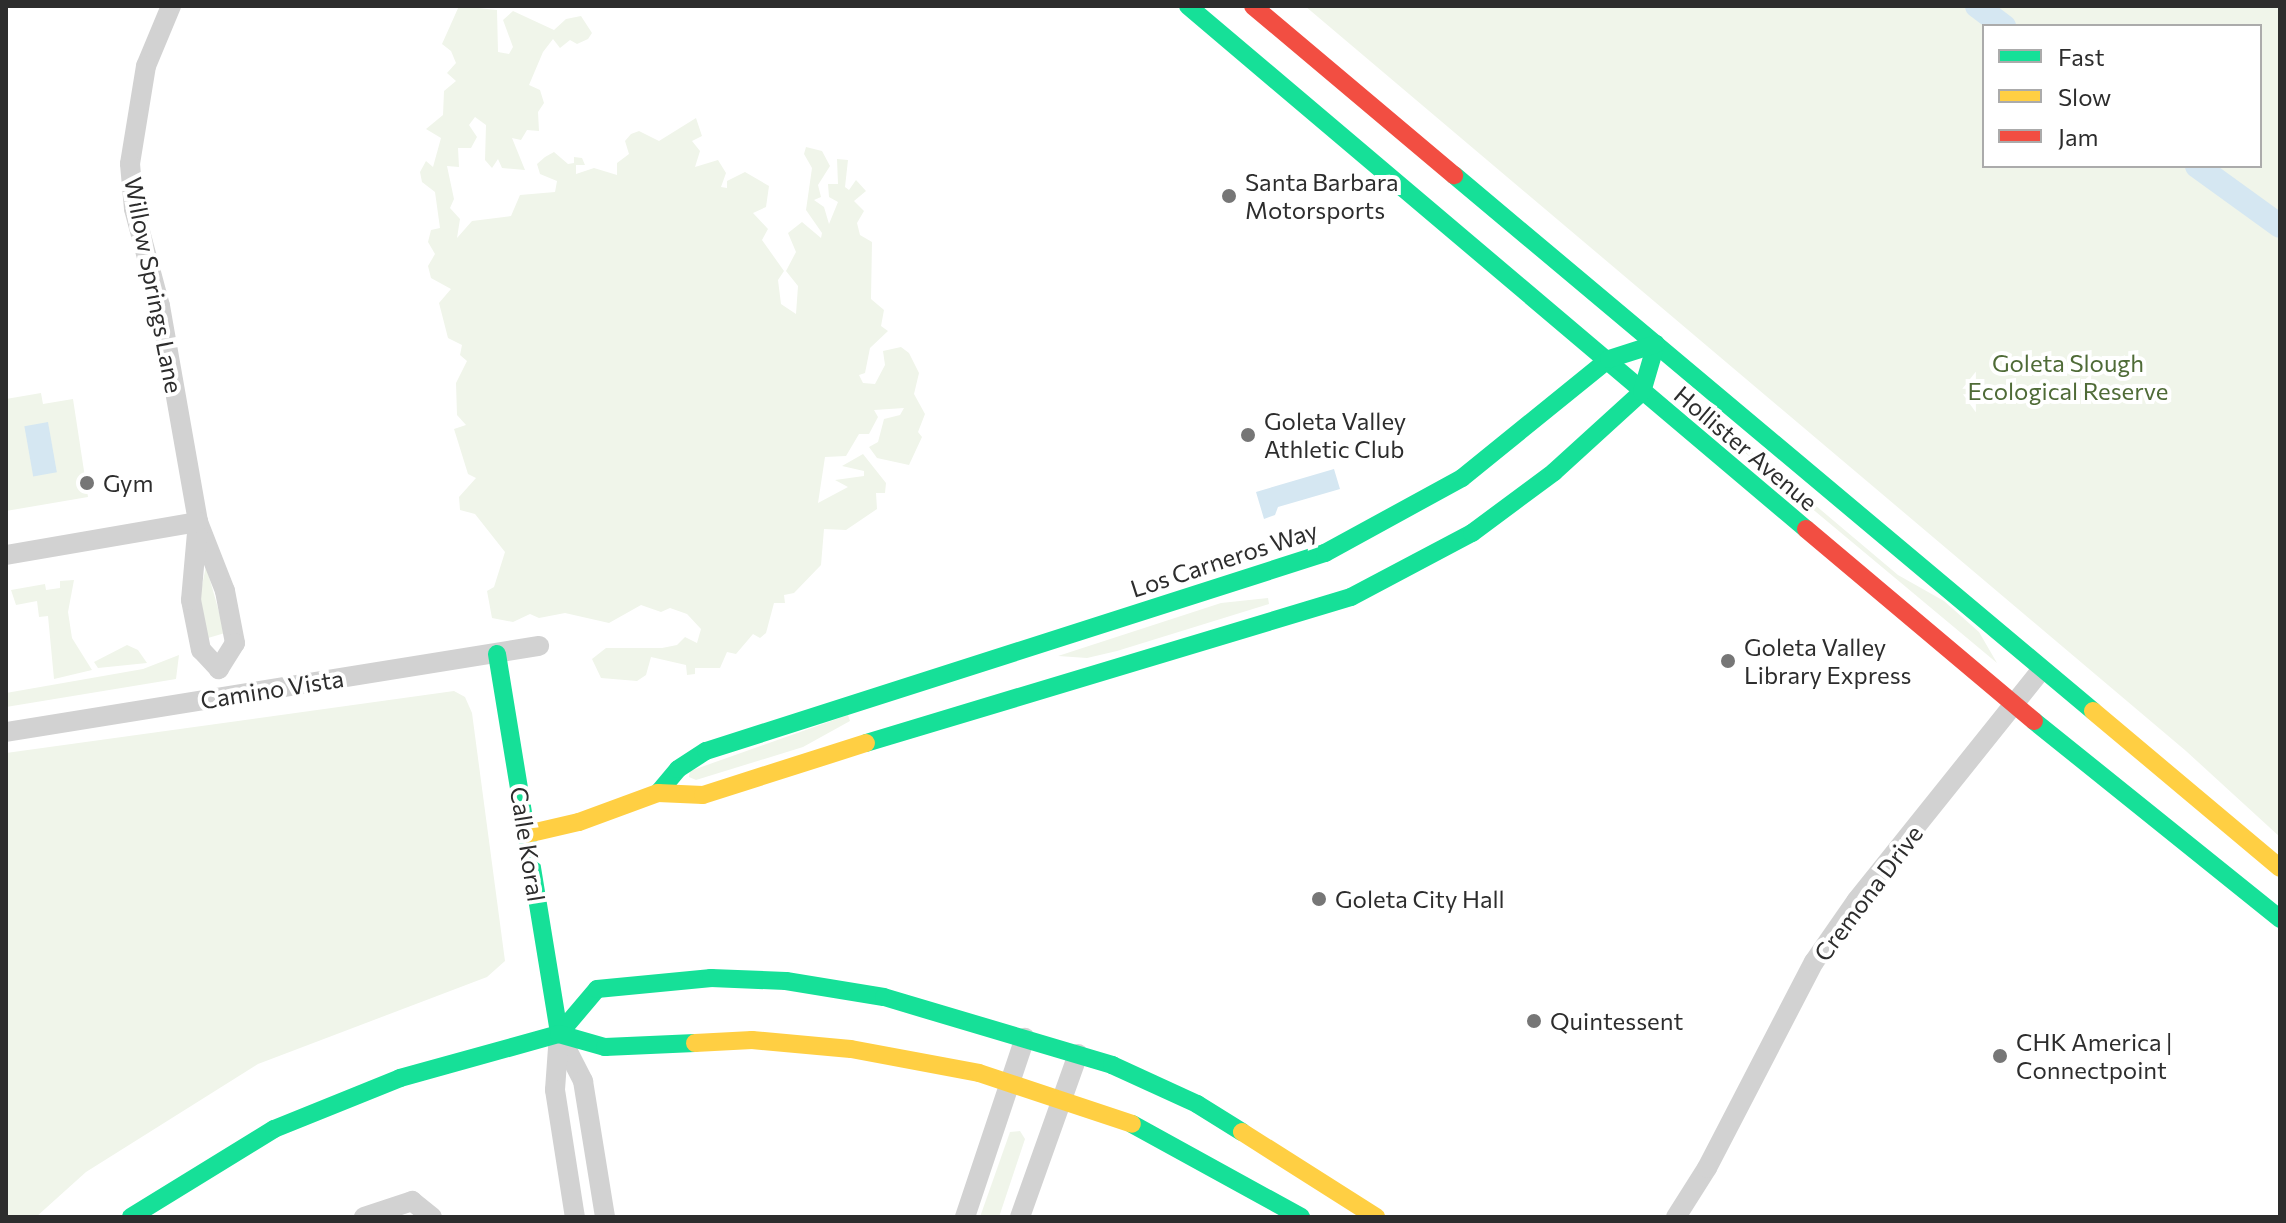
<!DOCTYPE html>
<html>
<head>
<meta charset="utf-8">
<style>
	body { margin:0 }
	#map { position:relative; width:2286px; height:1223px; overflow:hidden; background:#fff; font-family:Commissioner,sans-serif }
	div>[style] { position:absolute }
	.green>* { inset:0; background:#f0f5ea }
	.water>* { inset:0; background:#d5e7f2; transform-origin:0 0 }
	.canal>* { height:24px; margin:-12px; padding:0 12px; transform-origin:12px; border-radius:12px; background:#d5e7f2 }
	.street>* { height:20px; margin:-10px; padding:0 10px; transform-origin:10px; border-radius:10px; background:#d2d2d2 }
	.fast>* { height:18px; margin:-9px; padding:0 9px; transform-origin:9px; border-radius:9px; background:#16e098 }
	.slow>* { height:18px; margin:-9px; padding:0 9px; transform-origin:9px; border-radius:9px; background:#ffcf43 }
	.jam>* { height:18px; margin:-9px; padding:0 9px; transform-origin:9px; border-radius:9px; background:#f24e42 }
	.dots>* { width:22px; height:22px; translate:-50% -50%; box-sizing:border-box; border:4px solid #fff; border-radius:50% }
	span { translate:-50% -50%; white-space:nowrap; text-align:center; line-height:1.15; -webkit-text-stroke:8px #fff; paint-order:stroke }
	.poi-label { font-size:24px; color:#2d2d2d }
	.left { translate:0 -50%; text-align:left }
	.street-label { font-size:24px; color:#2d2d2d }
	.park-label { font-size:24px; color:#4f6b37 }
	.frame { position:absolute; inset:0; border:8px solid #2d2d2d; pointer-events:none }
	.legend { position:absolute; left:1982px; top:24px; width:280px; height:144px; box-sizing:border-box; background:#fff; border:2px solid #ababab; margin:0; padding:10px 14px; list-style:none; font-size:24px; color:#2d2d2d }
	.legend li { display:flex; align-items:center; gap:16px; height:40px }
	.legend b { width:40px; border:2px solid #ababab }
</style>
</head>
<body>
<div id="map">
	<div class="green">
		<i style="clip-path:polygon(459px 6px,497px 10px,498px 52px,509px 54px,513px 47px,503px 20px,513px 11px,554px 30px,566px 19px,581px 16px,592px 33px,588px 39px,577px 44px,570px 40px,560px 48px,553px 39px,543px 52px,529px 85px,540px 90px,544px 103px,538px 112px,539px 131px,527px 130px,521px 140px,512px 138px,525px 170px,502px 168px,498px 159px,492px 168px,485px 160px,486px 125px,475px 117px,469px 125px,477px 137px,471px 148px,458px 148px,459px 167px,447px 166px,454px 199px,450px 208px,460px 219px,457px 238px,472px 221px,511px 216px,520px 195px,555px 192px,557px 181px,540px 174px,537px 164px,545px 157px,554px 152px,568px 164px,574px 163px,574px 157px,582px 158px,585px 165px,576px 165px,576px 174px,594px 168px,617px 175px,617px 163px,629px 154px,625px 141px,631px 134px,639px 131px,659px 141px,696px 118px,702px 136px,692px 141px,700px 151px,695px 167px,718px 160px,726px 173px,721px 187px,727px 188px,727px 181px,745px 172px,769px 186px,766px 207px,753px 213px,768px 229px,762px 240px,784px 271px,778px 280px,781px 304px,796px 314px,798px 286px,786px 271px,796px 252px,788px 233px,802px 222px,821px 238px,822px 233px,806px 210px,812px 168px,804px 154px,806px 147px,822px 151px,830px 166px,818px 185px,821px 197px,814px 200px,824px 207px,829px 224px,838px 202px,829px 197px,828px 184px,838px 184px,837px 159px,848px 160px,845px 187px,849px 190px,856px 180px,866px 191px,854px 201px,864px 211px,857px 223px,860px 235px,872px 242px,871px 299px,884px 310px,881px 326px,888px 331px,870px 348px,865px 373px,859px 375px,863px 383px,875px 384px,885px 365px,883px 351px,901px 347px,909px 353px,919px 373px,914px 394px,925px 414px,918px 432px,922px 437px,909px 465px,877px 458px,869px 447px,878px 442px,884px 419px,900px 415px,904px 408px,874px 410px,878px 417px,869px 434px,859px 434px,846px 456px,825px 457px,818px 503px,848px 487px,835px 480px,864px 476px,864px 471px,842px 466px,863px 454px,886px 483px,885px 493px,876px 493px,877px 509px,846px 530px,824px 529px,821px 565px,794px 593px,784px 595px,785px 603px,774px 603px,766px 633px,760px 638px,753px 634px,736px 654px,727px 652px,720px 668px,695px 668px,695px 674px,687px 675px,686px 665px,651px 657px,646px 675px,637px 681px,601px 678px,592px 659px,606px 648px,662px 648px,677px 645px,685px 637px,697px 643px,701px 629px,687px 614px,670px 608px,661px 612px,641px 605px,609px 623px,565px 613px,539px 618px,530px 614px,513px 622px,492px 618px,487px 591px,494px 587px,505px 552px,475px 514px,460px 510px,459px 497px,476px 478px,468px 474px,454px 429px,466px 425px,457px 415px,456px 383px,467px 361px,460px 355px,462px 345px,448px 338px,439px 303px,451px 289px,431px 278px,428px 266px,435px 254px,428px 242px,431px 230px,440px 228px,435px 192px,422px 182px,420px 172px,426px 161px,433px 167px,441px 138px,426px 129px,443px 115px,444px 91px,456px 81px,447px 73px,456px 63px,451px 51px,442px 44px)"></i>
		<i style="clip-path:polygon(evenodd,1305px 6px,2280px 6px,2280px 837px,2186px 751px,1305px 6px,1984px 26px,2260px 26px,2260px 166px,1984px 166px,1984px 26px)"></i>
		<i style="clip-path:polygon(41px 393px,43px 404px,73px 399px,88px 497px,6px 511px,6px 399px)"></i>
		<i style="clip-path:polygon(1687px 397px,1898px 575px,1944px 601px,1979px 632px,1997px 663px,1683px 401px)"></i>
		<i style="clip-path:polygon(206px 566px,225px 633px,208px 638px,199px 600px)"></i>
		<i style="clip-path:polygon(74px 580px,68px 612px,72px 638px,92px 670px,54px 679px,48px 616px,39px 617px,37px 601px,16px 605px,11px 590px,45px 584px,46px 590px,60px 588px,60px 581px)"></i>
		<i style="clip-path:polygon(1268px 598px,1269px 604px,1117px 651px,1087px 658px,1058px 656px,1221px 603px)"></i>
		<i style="clip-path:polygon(127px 645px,138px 650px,147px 663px,98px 668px,94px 662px)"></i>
		<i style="clip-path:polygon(179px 655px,176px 679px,6px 707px,6px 693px,143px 669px)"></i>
		<i style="clip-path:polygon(454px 691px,465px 697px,472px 713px,505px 961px,487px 977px,258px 1064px,86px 1172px,36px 1217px,6px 1217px,6px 753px)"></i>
		<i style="clip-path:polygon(848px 715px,850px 721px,803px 747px,696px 780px,689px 777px,690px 771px)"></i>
		<i style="clip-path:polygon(1020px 1131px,1025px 1139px,999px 1217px,980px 1217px,1010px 1132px)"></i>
	</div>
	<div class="water">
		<i style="left:48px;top:422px;width:51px;height:24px;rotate:80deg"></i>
		<i style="clip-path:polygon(1334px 469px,1340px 489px,1278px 507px,1275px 515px,1264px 519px,1256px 492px)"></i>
	</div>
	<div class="canal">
		<i style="left:1977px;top:6px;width:34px;rotate:37deg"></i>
		<i style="left:2197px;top:166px;width:102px;rotate:35.9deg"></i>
	</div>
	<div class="street">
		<i style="left:171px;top:6px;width:65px;rotate:112.6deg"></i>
		<i style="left:146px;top:66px;width:99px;rotate:99.3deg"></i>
		<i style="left:130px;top:164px;width:45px;rotate:84.9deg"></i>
		<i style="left:134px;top:209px;width:100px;rotate:75deg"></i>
		<i style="left:160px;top:306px;width:219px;rotate:80deg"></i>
		<i style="left:198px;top:522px;width:74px;rotate:68.6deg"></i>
		<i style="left:225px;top:591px;width:53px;rotate:79.1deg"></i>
		<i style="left:235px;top:643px;width:31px;rotate:122deg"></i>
		<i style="left:219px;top:669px;width:26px;rotate:-133deg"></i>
		<i style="left:201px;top:650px;width:51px;rotate:-101.3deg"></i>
		<i style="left:191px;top:600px;width:78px;rotate:-84.9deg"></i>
		<i style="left:6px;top:555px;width:195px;rotate:-9.8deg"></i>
		<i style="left:6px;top:732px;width:540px;rotate:-9.17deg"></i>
		<i style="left:559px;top:1034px;width:53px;rotate:62.9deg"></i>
		<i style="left:583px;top:1081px;width:138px;rotate:80.8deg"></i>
		<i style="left:559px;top:1034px;width:56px;rotate:94.1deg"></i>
		<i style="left:555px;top:1090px;width:129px;rotate:81.1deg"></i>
		<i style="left:364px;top:1217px;width:51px;rotate:-18.4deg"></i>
		<i style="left:412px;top:1201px;width:26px;rotate:39deg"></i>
		<i style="left:965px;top:1217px;width:189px;rotate:-71.5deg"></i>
		<i style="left:1020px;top:1217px;width:173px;rotate:-70.4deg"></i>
		<i style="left:1676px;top:1217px;width:58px;rotate:-57.7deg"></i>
		<i style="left:1707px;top:1168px;width:232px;rotate:-62.6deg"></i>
		<i style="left:1814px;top:962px;width:75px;rotate:-55.3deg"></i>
		<i style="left:1857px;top:900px;width:295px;rotate:-51.3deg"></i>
	</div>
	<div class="fast">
		<i style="left:1188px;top:6px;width:810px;rotate:40.24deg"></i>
		<i style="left:1454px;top:175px;width:834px;rotate:39.99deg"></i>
		<i style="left:497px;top:654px;width:385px;rotate:80.7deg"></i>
		<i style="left:2034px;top:721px;width:316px;rotate:38.8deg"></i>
		<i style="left:866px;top:743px;width:506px;rotate:-16.75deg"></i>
		<i style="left:1351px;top:597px;width:137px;rotate:-27.9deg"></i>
		<i style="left:1472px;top:533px;width:102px;rotate:-36.6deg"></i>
		<i style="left:1554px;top:472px;width:119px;rotate:-42.3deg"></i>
		<i style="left:1642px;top:392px;width:50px;rotate:-73.7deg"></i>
		<i style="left:658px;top:793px;width:31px;rotate:-50deg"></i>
		<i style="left:678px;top:769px;width:33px;rotate:-33deg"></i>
		<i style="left:706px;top:751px;width:650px;rotate:-17.74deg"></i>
		<i style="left:1325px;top:553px;width:156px;rotate:-28.7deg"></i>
		<i style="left:1462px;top:478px;width:189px;rotate:-39deg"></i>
		<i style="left:1609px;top:359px;width:49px;rotate:-17.7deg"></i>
		<i style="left:559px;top:1034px;width:59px;rotate:-49.8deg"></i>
		<i style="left:597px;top:989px;width:115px;rotate:-5.5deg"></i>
		<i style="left:711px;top:978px;width:75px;rotate:2.3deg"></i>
		<i style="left:786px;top:981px;width:99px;rotate:9.3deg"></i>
		<i style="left:884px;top:997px;width:238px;rotate:16.6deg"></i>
		<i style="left:1112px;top:1065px;width:94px;rotate:24.6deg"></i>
		<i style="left:1197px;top:1104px;width:53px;rotate:31.9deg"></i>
		<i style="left:1132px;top:1124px;width:193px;rotate:28.8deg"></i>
		<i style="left:131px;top:1217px;width:168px;rotate:-31.6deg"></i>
		<i style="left:274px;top:1129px;width:136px;rotate:-22deg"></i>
		<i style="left:400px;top:1078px;width:165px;rotate:-15.5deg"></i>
		<i style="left:559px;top:1034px;width:48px;rotate:15.8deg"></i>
		<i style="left:605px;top:1047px;width:90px;rotate:-2.5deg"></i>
	</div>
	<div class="slow">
		<i style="left:2093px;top:711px;width:244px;rotate:40deg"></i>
		<i style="left:527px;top:834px;width:53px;rotate:-13deg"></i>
		<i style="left:579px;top:822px;width:84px;rotate:-20.2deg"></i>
		<i style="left:658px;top:793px;width:45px;rotate:2.5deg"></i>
		<i style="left:703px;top:795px;width:171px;rotate:-17.7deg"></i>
		<i style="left:695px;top:1043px;width:57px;rotate:-3deg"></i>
		<i style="left:752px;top:1040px;width:99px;rotate:5.2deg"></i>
		<i style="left:851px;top:1049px;width:130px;rotate:10.6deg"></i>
		<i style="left:979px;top:1073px;width:161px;rotate:18.4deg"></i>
		<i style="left:1242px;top:1132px;width:159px;rotate:32.4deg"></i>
	</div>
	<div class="jam">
		<i style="left:1253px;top:6px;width:263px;rotate:40.1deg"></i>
		<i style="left:1806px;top:529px;width:298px;rotate:40.1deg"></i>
	</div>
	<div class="dots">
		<i style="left:1229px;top:196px;background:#767676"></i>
		<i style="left:1248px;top:435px;background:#767676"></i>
		<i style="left:87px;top:483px;background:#767676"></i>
		<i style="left:1728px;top:661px;background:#767676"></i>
		<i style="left:1319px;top:899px;background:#767676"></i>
		<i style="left:1534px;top:1021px;background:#767676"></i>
		<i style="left:2000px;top:1056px;background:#767676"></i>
	</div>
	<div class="poi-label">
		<span class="left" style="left:1245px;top:196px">Santa Barbara<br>Motorsports</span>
		<span class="left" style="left:1264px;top:435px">Goleta Valley<br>Athletic Club</span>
		<span class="left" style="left:103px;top:483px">Gym</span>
		<span class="left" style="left:1744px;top:661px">Goleta Valley<br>Library Express</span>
		<span class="left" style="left:1335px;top:899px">Goleta City Hall</span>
		<span class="left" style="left:1550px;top:1021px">Quintessent</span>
		<span class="left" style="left:2016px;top:1056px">CHK America |<br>Connectpoint</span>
	</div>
	<div class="street-label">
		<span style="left:154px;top:285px;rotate:79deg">Willow Springs Lane</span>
		<span style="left:1746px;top:448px;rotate:40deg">Hollister Avenue</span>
		<span style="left:1224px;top:559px;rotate:-18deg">Los Carneros Way</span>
		<span style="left:272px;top:689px;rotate:-9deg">Camino Vista</span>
		<span style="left:528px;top:844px;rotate:81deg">Calle Koral</span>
		<span style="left:1868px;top:893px;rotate:-53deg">Cremona Drive</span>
	</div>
	<div class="park-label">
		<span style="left:2068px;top:377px">Goleta Slough<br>Ecological Reserve</span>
	</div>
	<div class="frame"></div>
	<ul class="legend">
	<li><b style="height:10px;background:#16e098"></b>Fast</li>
	<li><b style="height:10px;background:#ffcf43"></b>Slow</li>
	<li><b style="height:10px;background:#f24e42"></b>Jam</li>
	</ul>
</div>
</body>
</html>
